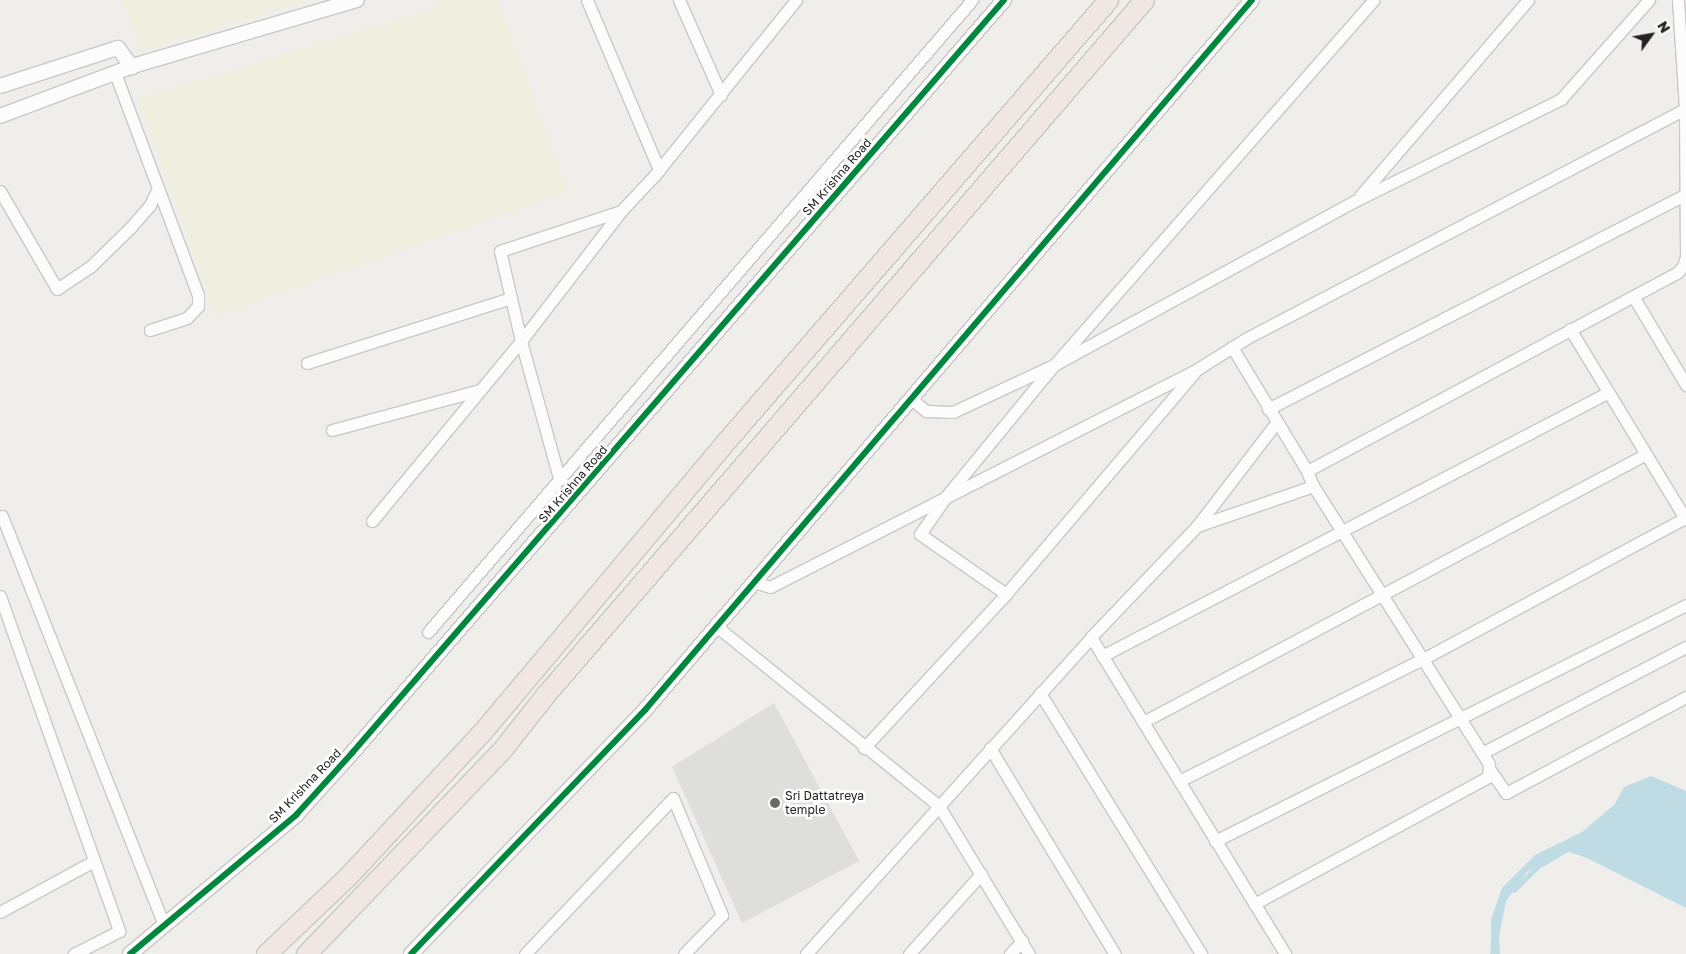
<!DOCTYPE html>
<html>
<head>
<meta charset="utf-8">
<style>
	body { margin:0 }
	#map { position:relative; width:1686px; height:954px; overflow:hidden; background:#f0eeeb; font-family:"Golos Text",sans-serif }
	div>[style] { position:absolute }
	.religious>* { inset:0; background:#dededc }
	.farmland>* { inset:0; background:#efefdf }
	.water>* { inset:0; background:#bfdbe3 }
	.stream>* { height:4.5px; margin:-2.25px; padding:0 2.25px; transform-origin:2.25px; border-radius:2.25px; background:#bfdbe3 }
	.roads { filter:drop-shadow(1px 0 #c9c8c7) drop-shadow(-1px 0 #c9c8c7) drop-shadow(0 1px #c9c8c7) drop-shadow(0 -1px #c9c8c7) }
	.minor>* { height:11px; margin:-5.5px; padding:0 5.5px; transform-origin:5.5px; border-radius:5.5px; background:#fdfcfc }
	.tertiary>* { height:14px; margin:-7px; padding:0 7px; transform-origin:7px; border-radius:7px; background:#fdfcfc }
	.trunk>* { height:19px; margin:-9.5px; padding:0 9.5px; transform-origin:9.5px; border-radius:9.5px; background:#f0e6e4 }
	.cycleway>* { height:6px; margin:-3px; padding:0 3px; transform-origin:3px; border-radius:3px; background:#00873e }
	.dots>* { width:14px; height:14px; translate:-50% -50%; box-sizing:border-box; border:2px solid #fff; border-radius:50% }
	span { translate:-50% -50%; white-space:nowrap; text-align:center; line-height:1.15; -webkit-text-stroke:5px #fff; paint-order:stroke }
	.street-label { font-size:12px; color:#222 }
	.poi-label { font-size:12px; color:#222 }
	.left { translate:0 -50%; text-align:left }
	.north { position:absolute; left:1626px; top:10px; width:50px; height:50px; -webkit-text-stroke:4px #fff; paint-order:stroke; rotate:58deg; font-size:14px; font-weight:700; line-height:20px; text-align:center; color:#222 }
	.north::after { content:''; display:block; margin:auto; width:18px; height:22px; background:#222; clip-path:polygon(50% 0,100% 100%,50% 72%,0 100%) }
</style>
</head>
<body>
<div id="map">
	<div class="religious">
		<i style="clip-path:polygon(774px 703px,859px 861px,742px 923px,672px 767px)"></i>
	</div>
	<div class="farmland">
		<i style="clip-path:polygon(123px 0,311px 0,140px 51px)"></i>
		<i style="clip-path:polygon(440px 0,497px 0,568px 192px,215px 316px,138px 99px,429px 10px)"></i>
	</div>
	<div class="water">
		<i style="clip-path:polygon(1651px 776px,1686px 791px,1686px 908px,1587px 858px,1563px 850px,1527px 872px,1506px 901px,1499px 937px,1500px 954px,1492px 954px,1491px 920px,1502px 888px,1535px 855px,1582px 832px,1615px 804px,1624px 787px)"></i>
	</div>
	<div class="stream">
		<i style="left:1514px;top:890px;width:33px;rotate:-45deg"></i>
		<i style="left:1537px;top:867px;width:37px;rotate:-31deg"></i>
		<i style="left:1492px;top:954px;width:15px;rotate:-86deg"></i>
	</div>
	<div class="roads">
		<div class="minor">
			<i style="left:587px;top:0;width:185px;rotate:67deg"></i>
			<i style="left:679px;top:0;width:104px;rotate:66.1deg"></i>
			<i style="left:115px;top:73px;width:237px;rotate:69.5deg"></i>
			<i style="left:198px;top:295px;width:11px;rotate:90deg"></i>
			<i style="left:198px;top:306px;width:16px;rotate:133deg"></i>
			<i style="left:187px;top:318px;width:39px;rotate:162deg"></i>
			<i style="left:0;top:191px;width:113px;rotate:59.8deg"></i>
			<i style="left:57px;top:289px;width:40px;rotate:-34deg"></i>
			<i style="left:90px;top:267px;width:56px;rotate:-44.3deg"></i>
			<i style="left:130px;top:228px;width:30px;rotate:-49deg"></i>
			<i style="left:150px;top:205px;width:19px;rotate:-65deg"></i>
			<i style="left:1360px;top:196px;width:258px;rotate:-49.4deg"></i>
			<i style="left:1633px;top:296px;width:104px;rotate:59.2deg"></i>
			<i style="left:1570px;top:329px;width:223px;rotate:58.7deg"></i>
			<i style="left:1232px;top:347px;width:145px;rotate:58.8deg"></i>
			<i style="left:307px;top:363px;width:214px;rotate:-17.7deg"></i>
			<i style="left:910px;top:398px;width:21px;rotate:39deg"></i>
			<i style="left:926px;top:411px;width:27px;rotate:2deg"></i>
			<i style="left:953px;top:412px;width:111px;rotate:-25deg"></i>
			<i style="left:1054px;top:365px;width:343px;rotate:-28.6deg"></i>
			<i style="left:1355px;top:201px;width:230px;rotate:-26.3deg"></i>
			<i style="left:1561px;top:99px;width:132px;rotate:-48.4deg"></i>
			<i style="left:1268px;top:409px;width:470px;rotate:-27.2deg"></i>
			<i style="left:332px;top:430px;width:153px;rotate:-15.1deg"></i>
			<i style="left:559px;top:478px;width:142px;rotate:-105.5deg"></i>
			<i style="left:521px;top:341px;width:92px;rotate:-103.1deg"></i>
			<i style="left:500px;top:251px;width:127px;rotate:-18.3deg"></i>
			<i style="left:621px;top:211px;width:48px;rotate:-46.7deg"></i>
			<i style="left:654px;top:176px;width:226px;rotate:-51.1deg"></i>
			<i style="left:2px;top:516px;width:441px;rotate:68.4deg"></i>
			<i style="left:372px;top:521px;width:234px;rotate:-50.4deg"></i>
			<i style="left:521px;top:341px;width:164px;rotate:-52.4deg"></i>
			<i style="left:1197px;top:526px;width:123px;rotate:-19deg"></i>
			<i style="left:754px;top:582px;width:17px;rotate:17deg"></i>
			<i style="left:770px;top:587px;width:482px;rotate:-27deg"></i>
			<i style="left:1199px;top:368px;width:57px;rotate:-32deg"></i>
			<i style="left:1247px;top:338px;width:494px;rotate:-27.6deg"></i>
			<i style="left:1006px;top:594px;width:105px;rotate:-145.1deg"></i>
			<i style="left:920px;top:534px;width:49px;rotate:-55deg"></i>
			<i style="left:948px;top:494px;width:167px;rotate:-50.6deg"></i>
			<i style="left:1054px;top:365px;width:485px;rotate:-48.8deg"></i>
			<i style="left:0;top:596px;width:356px;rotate:70.4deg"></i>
			<i style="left:119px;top:931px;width:51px;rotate:152.9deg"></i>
			<i style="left:716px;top:626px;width:287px;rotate:38.9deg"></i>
			<i style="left:939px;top:806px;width:173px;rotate:58.7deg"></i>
			<i style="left:428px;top:632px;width:834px;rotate:-49.28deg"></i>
			<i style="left:1091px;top:637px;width:372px;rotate:58.5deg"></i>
			<i style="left:1102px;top:656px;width:569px;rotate:-27.51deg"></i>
			<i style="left:1040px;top:693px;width:307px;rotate:58.3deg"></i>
			<i style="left:1143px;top:722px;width:568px;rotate:-28.05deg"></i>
			<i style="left:864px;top:748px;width:209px;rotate:-47.3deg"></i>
			<i style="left:1006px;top:594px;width:290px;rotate:-49.6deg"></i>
			<i style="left:990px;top:748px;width:241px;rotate:58.8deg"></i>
			<i style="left:1482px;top:753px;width:230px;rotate:-27.5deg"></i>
			<i style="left:1490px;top:770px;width:28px;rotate:55deg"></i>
			<i style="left:1506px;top:793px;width:204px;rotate:-28.1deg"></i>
			<i style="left:1179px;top:781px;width:273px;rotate:-26.6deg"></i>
			<i style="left:1423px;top:659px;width:298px;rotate:-28.3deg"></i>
			<i style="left:1215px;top:841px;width:527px;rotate:-26.61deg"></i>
			<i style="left:1254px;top:904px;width:266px;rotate:-28.5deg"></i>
			<i style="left:1488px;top:777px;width:13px;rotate:-86deg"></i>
			<i style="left:1489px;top:764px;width:329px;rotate:-122.3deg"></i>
			<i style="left:1313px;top:486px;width:16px;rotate:-112deg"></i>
			<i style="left:1307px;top:471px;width:420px;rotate:-28.2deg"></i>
			<i style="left:1677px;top:273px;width:9px;rotate:-49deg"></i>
			<i style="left:1683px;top:266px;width:9px;rotate:-72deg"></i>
			<i style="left:1686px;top:257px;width:148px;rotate:-90.4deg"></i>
			<i style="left:1685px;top:109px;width:109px;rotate:-93.7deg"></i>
			<i style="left:0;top:912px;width:107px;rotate:-28.5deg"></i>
			<i style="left:525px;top:954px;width:215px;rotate:-46.5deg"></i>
			<i style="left:673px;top:798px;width:127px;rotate:67.3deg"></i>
			<i style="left:722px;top:915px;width:54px;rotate:134.3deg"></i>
			<i style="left:806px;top:954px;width:426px;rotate:-48deg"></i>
			<i style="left:1091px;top:637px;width:153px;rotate:-46.3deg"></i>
			<i style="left:1197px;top:526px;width:130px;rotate:-52.5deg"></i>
			<i style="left:909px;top:954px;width:108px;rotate:-48deg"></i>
			<i style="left:1010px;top:954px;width:18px;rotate:-47deg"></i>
		</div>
		<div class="tertiary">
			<i style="left:0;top:86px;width:124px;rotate:-17.9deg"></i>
			<i style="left:118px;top:48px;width:24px;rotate:54deg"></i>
			<i style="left:0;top:116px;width:145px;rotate:-20.6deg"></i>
			<i style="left:136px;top:65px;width:230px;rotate:-16.4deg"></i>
			<i style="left:130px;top:954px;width:217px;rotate:-39.9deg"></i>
			<i style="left:296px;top:815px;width:84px;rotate:-47.9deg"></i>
			<i style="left:352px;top:753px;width:996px;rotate:-49.11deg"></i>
			<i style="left:411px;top:954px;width:338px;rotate:-46.2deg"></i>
			<i style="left:645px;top:710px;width:934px;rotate:-49.47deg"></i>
		</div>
		<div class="trunk">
			<i style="left:266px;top:954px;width:113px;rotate:-43.6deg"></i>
			<i style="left:348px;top:876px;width:197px;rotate:-47.1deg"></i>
			<i style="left:482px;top:732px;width:381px;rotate:-50deg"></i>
			<i style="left:727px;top:440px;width:582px;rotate:-49.11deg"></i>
			<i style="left:306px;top:954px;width:281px;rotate:-46.2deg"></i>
			<i style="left:501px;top:751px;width:73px;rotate:-51.7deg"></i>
			<i style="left:546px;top:694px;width:916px;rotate:-49.25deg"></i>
		</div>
	</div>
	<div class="cycleway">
		<i style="left:130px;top:954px;width:217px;rotate:-39.9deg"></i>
		<i style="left:296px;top:815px;width:84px;rotate:-47.9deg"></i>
		<i style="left:352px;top:753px;width:996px;rotate:-49.11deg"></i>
		<i style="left:411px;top:954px;width:338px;rotate:-46.2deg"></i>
		<i style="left:645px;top:710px;width:934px;rotate:-49.47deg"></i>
	</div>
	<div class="dots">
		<i style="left:775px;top:803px;background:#6a6968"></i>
	</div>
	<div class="street-label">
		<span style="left:837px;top:177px;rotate:-49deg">SM Krishna Road</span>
		<span style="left:573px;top:484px;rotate:-49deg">SM Krishna Road</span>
		<span style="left:305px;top:786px;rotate:-46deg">SM Krishna Road</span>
	</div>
	<div class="poi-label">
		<span class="left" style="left:785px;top:803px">Sri Dattatreya<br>temple</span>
	</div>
	<div class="north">N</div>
</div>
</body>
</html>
